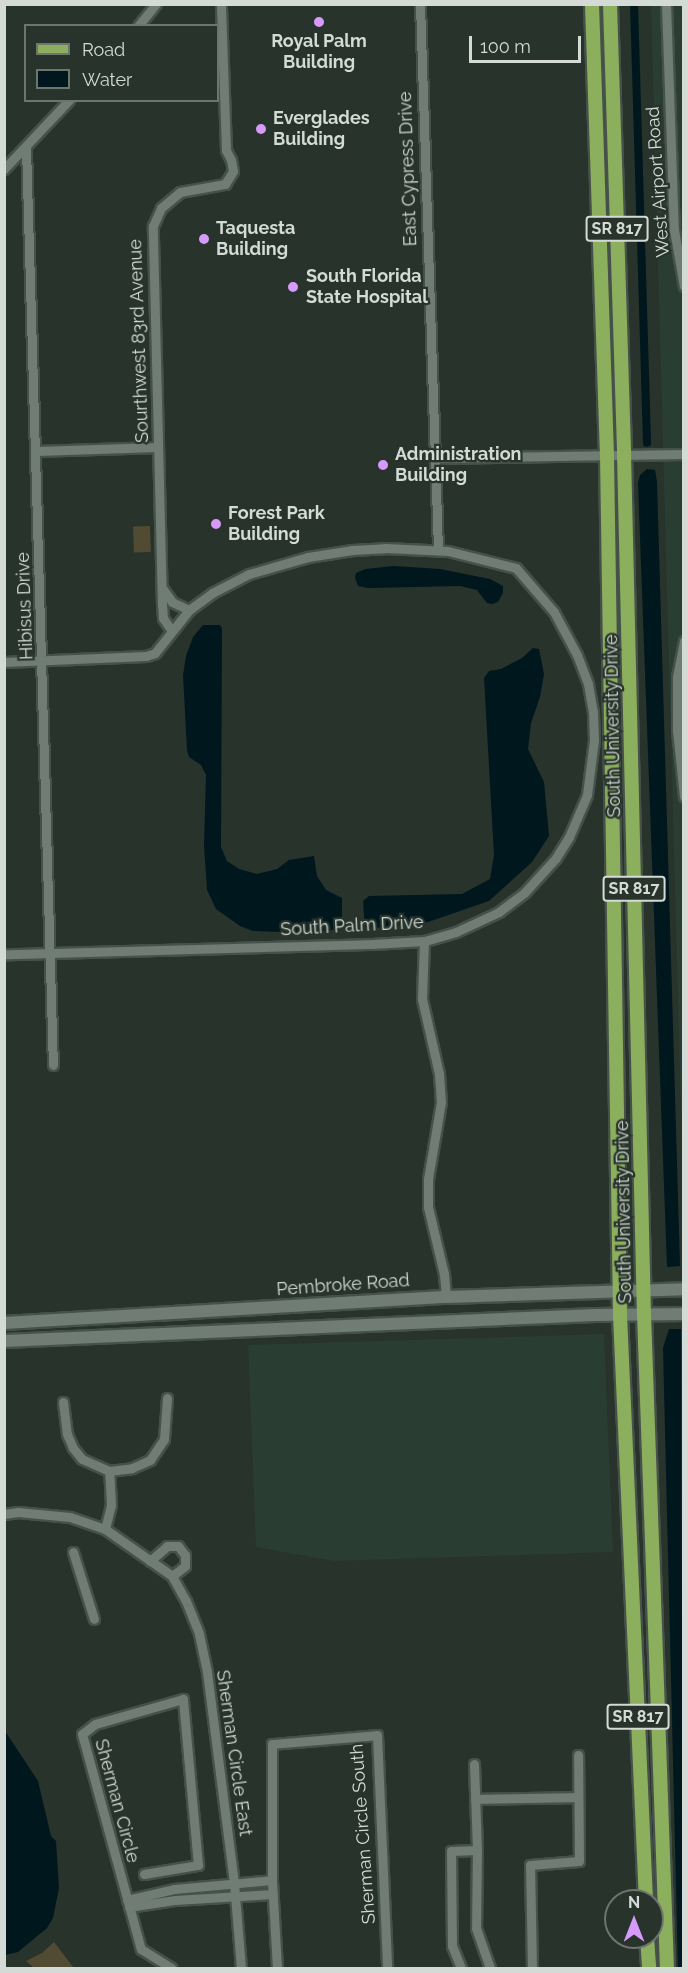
<!DOCTYPE html>
<html>
<head>
<meta charset="utf-8">
<style>
	body { margin:0 }
	#map { position:relative; width:688px; height:1973px; overflow:hidden; background:#27332b; font-family:Raleway,sans-serif }
	div>[style] { position:absolute }
	.built>* { inset:0; background:#2a3d32 }
	.green>* { inset:0; background:#514b33; transform-origin:0 0 }
	.water>* { inset:0; background:#00171e }
	.canal>* { height:8px; margin:-4px; padding:0 4px; transform-origin:4px; border-radius:4px; background:#00171e }
	.roads { filter:drop-shadow(2px 0 #46514a) drop-shadow(-2px 0 #46514a) drop-shadow(0 2px #46514a) drop-shadow(0 -2px #46514a) }
	.street>* { height:9px; margin:-4.5px; padding:0 4.5px; transform-origin:4.5px; border-radius:4.5px; background:#6f7d74 }
	.secondary>* { height:12px; margin:-6px; padding:0 6px; transform-origin:6px; border-radius:6px; background:#6f7d74 }
	.primary>* { height:14px; margin:-7px; padding:0 7px; transform-origin:7px; border-radius:7px; background:#8caf5d }
	.dots>* { width:16px; height:16px; translate:-50% -50%; box-sizing:border-box; border:3px solid #27332b; border-radius:50% }
	span { translate:-50% -50%; white-space:nowrap; text-align:center; line-height:1.15; -webkit-text-stroke:4.5px #27332b; paint-order:stroke }
	.shield-label span { padding:2px 4px; background:#27332b; border:2px solid; border-radius:4px; -webkit-text-stroke-width:0 }
	.shield-label { font-size:16px; color:#d4dbd6; font-weight:700 }
	.poi-label { font-size:18px; color:#d4dbd6; font-weight:700 }
	.left { translate:0 -50%; text-align:left }
	.street-label { font-size:18px; color:#d4dbd6 }
	.frame { position:absolute; inset:0; border:6px solid #d4dbd6; pointer-events:none }
	.legend { position:absolute; left:24px; top:24px; width:195px; height:78px; box-sizing:border-box; background:#27332b; border:2px solid #6c766f; margin:0; padding:8px 10px; list-style:none; font-size:18px; color:#d4dbd6 }
	.legend li { display:flex; align-items:center; gap:12px; height:30px }
	.legend b { width:30px; border:2px solid #6c766f }
	.north { position:absolute; left:604px; top:1889px; width:60px; height:60px; box-sizing:border-box; background:#27332b; border:2px solid #6c766f; border-radius:50%; rotate:0deg; font-size:16px; font-weight:700; line-height:24px; text-align:center; color:#d4dbd6 }
	.north::after { content:''; display:block; margin:auto; width:21px; height:27px; background:#d69bfa; clip-path:polygon(50% 0,100% 100%,50% 72%,0 100%) }
	.scale { position:absolute; left:469px; top:36px; width:112px; height:27px; box-sizing:border-box; border:3px solid #d4dbd6; border-top:0; padding-left:8px; font-size:18px; line-height:21px; white-space:nowrap; color:#d4dbd6; -webkit-text-stroke:4px #27332b; paint-order:stroke }
</style>
</head>
<body>
<div id="map">
	<div class="built">
		<i style="clip-path:polygon(651px 5px,684px 5px,683px 1147px,682px 1147px)"></i>
		<i style="clip-path:polygon(604px 1334px,613px 1552px,333px 1561px,256px 1547px,248px 1345px)"></i>
	</div>
	<div class="green">
		<i style="left:150px;top:526px;width:26px;height:17px;rotate:88deg"></i>
		<i style="clip-path:polygon(54px 1942px,74px 1968px,34px 1968px,26px 1961px,42px 1953px)"></i>
	</div>
	<div class="water">
		<i style="clip-path:polygon(647px 469px,655px 470px,657px 482px,680px 1266px,667px 1267px,638px 483px,640px 475px)"></i>
		<i style="clip-path:polygon(394px 566px,440px 569px,490px 579px,503px 586px,503px 593px,498px 602px,492px 604px,487px 603px,477px 590px,460px 586px,368px 588px,358px 586px,355px 578px,356px 573px,365px 569px)"></i>
		<i style="clip-path:polygon(203px 625px,220px 625px,222px 628px,221px 847px,227px 861px,239px 869px,257px 874px,277px 869px,289px 860px,314px 856px,317px 876px,326px 890px,342px 898px,342px 929px,305px 933px,253px 931px,240px 926px,216px 909px,207px 890px,204px 845px,206px 775px,201px 765px,189px 757px,187px 750px,183px 675px,186px 656px,193px 637px)"></i>
		<i style="clip-path:polygon(533px 648px,539px 649px,544px 674px,540px 697px,531px 723px,528px 749px,544px 782px,549px 836px,532px 862px,489px 901px,428px 922px,365px 929px,363px 901px,369px 896px,462px 894px,490px 879px,494px 855px,484px 678px,489px 671px,501px 669px,522px 658px)"></i>
		<i style="clip-path:polygon(669px 1329px,681px 1329px,683px 1968px,678px 1968px,663px 1348px)"></i>
		<i style="clip-path:polygon(5px 1731px,38px 1781px,51px 1836px,56px 1841px,59px 1888px,53px 1918px,47px 1928px,18px 1952px,5px 1955px)"></i>
	</div>
	<div class="canal">
		<i style="left:634px;top:4px;width:439px;rotate:88.3deg"></i>
	</div>
	<div class="roads">
		<div class="street">
			<i style="left:420px;top:4px;width:545px;rotate:88.11deg"></i>
			<i style="left:666px;top:4px;width:226px;rotate:88deg"></i>
			<i style="left:674px;top:230px;width:57px;rotate:79.9deg"></i>
			<i style="left:138px;top:26px;width:28px;rotate:-51deg"></i>
			<i style="left:26px;top:147px;width:918px;rotate:88.32deg"></i>
			<i style="left:4px;top:169px;width:95px;rotate:-46.7deg"></i>
			<i style="left:36px;top:451px;width:122px;rotate:-1.9deg"></i>
			<i style="left:434px;top:458px;width:250px;rotate:-0.9deg"></i>
			<i style="left:163px;top:589px;width:16px;rotate:55deg"></i>
			<i style="left:172px;top:602px;width:19px;rotate:25deg"></i>
			<i style="left:172px;top:631px;width:16px;rotate:-125deg"></i>
			<i style="left:163px;top:618px;width:13px;rotate:-94deg"></i>
			<i style="left:162px;top:605px;width:379px;rotate:-91.4deg"></i>
			<i style="left:153px;top:226px;width:20px;rotate:-66deg"></i>
			<i style="left:161px;top:208px;width:25px;rotate:-40deg"></i>
			<i style="left:180px;top:192px;width:46px;rotate:-10.1deg"></i>
			<i style="left:225px;top:184px;width:15px;rotate:-58deg"></i>
			<i style="left:233px;top:171px;width:11px;rotate:-100deg"></i>
			<i style="left:231px;top:160px;width:11px;rotate:-117deg"></i>
			<i style="left:226px;top:150px;width:146px;rotate:-92deg"></i>
			<i style="left:684px;top:641px;width:37px;rotate:101deg"></i>
			<i style="left:677px;top:677px;width:53px;rotate:90deg"></i>
			<i style="left:677px;top:730px;width:67px;rotate:84deg"></i>
			<i style="left:4px;top:662px;width:142px;rotate:-2.4deg"></i>
			<i style="left:146px;top:656px;width:9px;rotate:-18deg"></i>
			<i style="left:155px;top:653px;width:55px;rotate:-51.7deg"></i>
			<i style="left:189px;top:610px;width:29px;rotate:-36deg"></i>
			<i style="left:212px;top:593px;width:42px;rotate:-27.2deg"></i>
			<i style="left:249px;top:574px;width:61px;rotate:-16.1deg"></i>
			<i style="left:308px;top:557px;width:45px;rotate:-9deg"></i>
			<i style="left:352px;top:550px;width:33px;rotate:-3deg"></i>
			<i style="left:385px;top:548px;width:63px;rotate:2.7deg"></i>
			<i style="left:448px;top:551px;width:70px;rotate:14deg"></i>
			<i style="left:516px;top:568px;width:58px;rotate:49.2deg"></i>
			<i style="left:554px;top:612px;width:49px;rotate:61.9deg"></i>
			<i style="left:577px;top:655px;width:31px;rotate:69deg"></i>
			<i style="left:588px;top:684px;width:28px;rotate:80deg"></i>
			<i style="left:593px;top:712px;width:28px;rotate:88deg"></i>
			<i style="left:594px;top:740px;width:55px;rotate:97.3deg"></i>
			<i style="left:587px;top:795px;width:46px;rotate:113.2deg"></i>
			<i style="left:569px;top:837px;width:25px;rotate:122deg"></i>
			<i style="left:556px;top:858px;width:47px;rotate:132.4deg"></i>
			<i style="left:524px;top:893px;width:31px;rotate:143deg"></i>
			<i style="left:499px;top:912px;width:47px;rotate:155.1deg"></i>
			<i style="left:456px;top:932px;width:33px;rotate:164deg"></i>
			<i style="left:424px;top:941px;width:52px;rotate:176.7deg"></i>
			<i style="left:372px;top:944px;width:368px;rotate:178.4deg"></i>
			<i style="left:424px;top:941px;width:58px;rotate:92deg"></i>
			<i style="left:422px;top:999px;width:77px;rotate:77.2deg"></i>
			<i style="left:439px;top:1074px;width:28px;rotate:86deg"></i>
			<i style="left:441px;top:1102px;width:78px;rotate:99.6deg"></i>
			<i style="left:428px;top:1179px;width:28px;rotate:90deg"></i>
			<i style="left:428px;top:1207px;width:69px;rotate:76.6deg"></i>
			<i style="left:444px;top:1274px;width:23px;rotate:85deg"></i>
			<i style="left:63px;top:1402px;width:32px;rotate:83deg"></i>
			<i style="left:67px;top:1434px;width:15px;rotate:67deg"></i>
			<i style="left:73px;top:1448px;width:14px;rotate:51deg"></i>
			<i style="left:82px;top:1459px;width:30px;rotate:24deg"></i>
			<i style="left:109px;top:1471px;width:23px;rotate:-7deg"></i>
			<i style="left:132px;top:1468px;width:20px;rotate:-24deg"></i>
			<i style="left:150px;top:1460px;width:25px;rotate:-56deg"></i>
			<i style="left:164px;top:1439px;width:41px;rotate:-85.8deg"></i>
			<i style="left:4px;top:1514px;width:14px;rotate:-8deg"></i>
			<i style="left:18px;top:1512px;width:52px;rotate:5.5deg"></i>
			<i style="left:70px;top:1517px;width:37px;rotate:19deg"></i>
			<i style="left:105px;top:1529px;width:82px;rotate:35deg"></i>
			<i style="left:172px;top:1576px;width:29px;rotate:61deg"></i>
			<i style="left:186px;top:1601px;width:35px;rotate:68deg"></i>
			<i style="left:199px;top:1634px;width:39px;rotate:78deg"></i>
			<i style="left:207px;top:1672px;width:213px;rotate:82.7deg"></i>
			<i style="left:234px;top:1883px;width:85px;rotate:85.3deg"></i>
			<i style="left:105px;top:1529px;width:25px;rotate:-76deg"></i>
			<i style="left:111px;top:1505px;width:34px;rotate:-93deg"></i>
			<i style="left:73px;top:1552px;width:70px;rotate:72.6deg"></i>
			<i style="left:150px;top:1561px;width:23px;rotate:-41deg"></i>
			<i style="left:167px;top:1546px;width:11px"></i>
			<i style="left:178px;top:1546px;width:11px;rotate:52deg"></i>
			<i style="left:185px;top:1555px;width:11px;rotate:90deg"></i>
			<i style="left:185px;top:1566px;width:16px;rotate:142deg"></i>
			<i style="left:475px;top:1799px;width:103px;rotate:-1.1deg"></i>
			<i style="left:477px;top:1850px;width:78px;rotate:90.7deg"></i>
			<i style="left:476px;top:1928px;width:42px;rotate:70.7deg"></i>
			<i style="left:144px;top:1874px;width:55px;rotate:-9.5deg"></i>
			<i style="left:198px;top:1865px;width:167px;rotate:-95.2deg"></i>
			<i style="left:183px;top:1699px;width:91px;rotate:164.1deg"></i>
			<i style="left:95px;top:1724px;width:16px;rotate:142deg"></i>
			<i style="left:82px;top:1734px;width:223px;rotate:74.7deg"></i>
			<i style="left:141px;top:1949px;width:36px;rotate:32deg"></i>
			<i style="left:127px;top:1900px;width:48px;rotate:-13.2deg"></i>
			<i style="left:174px;top:1889px;width:98px;rotate:-5.2deg"></i>
			<i style="left:129px;top:1907px;width:47px;rotate:-8.7deg"></i>
			<i style="left:175px;top:1900px;width:98px;rotate:-3.5deg"></i>
			<i style="left:277px;top:1968px;width:88px;rotate:-93.3deg"></i>
			<i style="left:272px;top:1880px;width:136px;rotate:-90deg"></i>
			<i style="left:272px;top:1744px;width:105px;rotate:-4.9deg"></i>
			<i style="left:377px;top:1735px;width:233px;rotate:87.5deg"></i>
			<i style="left:461px;top:1968px;width:24px;rotate:-112deg"></i>
			<i style="left:452px;top:1946px;width:95px;rotate:-90.6deg"></i>
			<i style="left:451px;top:1851px;width:26px;rotate:-2deg"></i>
			<i style="left:477px;top:1850px;width:86px;rotate:-92deg"></i>
			<i style="left:532px;top:1968px;width:103px;rotate:-91.1deg"></i>
			<i style="left:530px;top:1865px;width:49px;rotate:-4.7deg"></i>
			<i style="left:579px;top:1861px;width:106px;rotate:-90.5deg"></i>
		</div>
		<div class="secondary">
			<i style="left:4px;top:1323px;width:444px;rotate:-3.4deg"></i>
			<i style="left:447px;top:1297px;width:237px;rotate:-1.9deg"></i>
			<i style="left:4px;top:1341px;width:592px;rotate:-2.52deg"></i>
			<i style="left:595px;top:1315px;width:89px;rotate:-0.6deg"></i>
		</div>
		<div class="primary">
			<i style="left:592px;top:4px;width:451px;rotate:88.1deg"></i>
			<i style="left:607px;top:455px;width:860px;rotate:89.13deg"></i>
			<i style="left:620px;top:1315px;width:587px;rotate:87.46deg"></i>
			<i style="left:610px;top:4px;width:450px;rotate:88.2deg"></i>
			<i style="left:624px;top:454px;width:860px;rotate:88.67deg"></i>
			<i style="left:644px;top:1314px;width:654px;rotate:87.99deg"></i>
			<i style="left:647px;top:1937px;width:31px;rotate:86deg"></i>
		</div>
	</div>
	<div class="dots">
		<i style="left:319px;top:22px;background:#d69bfa"></i>
		<i style="left:261px;top:129px;background:#d69bfa"></i>
		<i style="left:204px;top:239px;background:#d69bfa"></i>
		<i style="left:293px;top:287px;background:#d69bfa"></i>
		<i style="left:383px;top:465px;background:#d69bfa"></i>
		<i style="left:216px;top:524px;background:#d69bfa"></i>
	</div>
	<div class="shield-label">
		<span style="left:617px;top:229px">SR 817</span>
		<span style="left:634px;top:889px">SR 817</span>
		<span style="left:638px;top:1717px">SR 817</span>
	</div>
	<div class="poi-label">
		<span style="left:319px;top:52px">Royal Palm<br>Building</span>
		<span class="left" style="left:273px;top:129px">Everglades<br>Building</span>
		<span class="left" style="left:216px;top:239px">Taquesta<br>Building</span>
		<span class="left" style="left:306px;top:287px">South Florida<br>State Hospital</span>
		<span class="left" style="left:395px;top:465px">Administration<br>Building</span>
		<span class="left" style="left:228px;top:524px">Forest Park<br>Building</span>
	</div>
	<div class="street-label">
		<span style="left:408px;top:169px;rotate:-92deg">East Cypress Drive</span>
		<span style="left:658px;top:182px;rotate:-94deg">West Airport Road</span>
		<span style="left:139px;top:341px;rotate:-92deg">Sourthwest 83rd Avenue</span>
		<span style="left:25px;top:606px;rotate:-92deg">Hibisus Drive</span>
		<span style="left:613px;top:726px;rotate:-91deg">South University Drive</span>
		<span style="left:352px;top:926px;rotate:-3deg">South Palm Drive</span>
		<span style="left:624px;top:1212px;rotate:-91deg">South University Drive</span>
		<span style="left:343px;top:1285px;rotate:-4deg">Pembroke Road</span>
		<span style="left:234px;top:1753px;rotate:82deg">Sherman Circle East</span>
		<span style="left:117px;top:1801px;rotate:75deg">Sherman Circle</span>
		<span style="left:363px;top:1834px;rotate:-94deg">Sherman Circle South</span>
	</div>
	<div class="frame"></div>
	<ul class="legend">
	<li><b style="height:8px;background:#8caf5d"></b>Road</li>
	<li><b style="height:16px;background:#00171e"></b>Water</li>
	</ul>
	<div class="north">N</div>
	<div class="scale">100 m</div>
</div>
</body>
</html>
